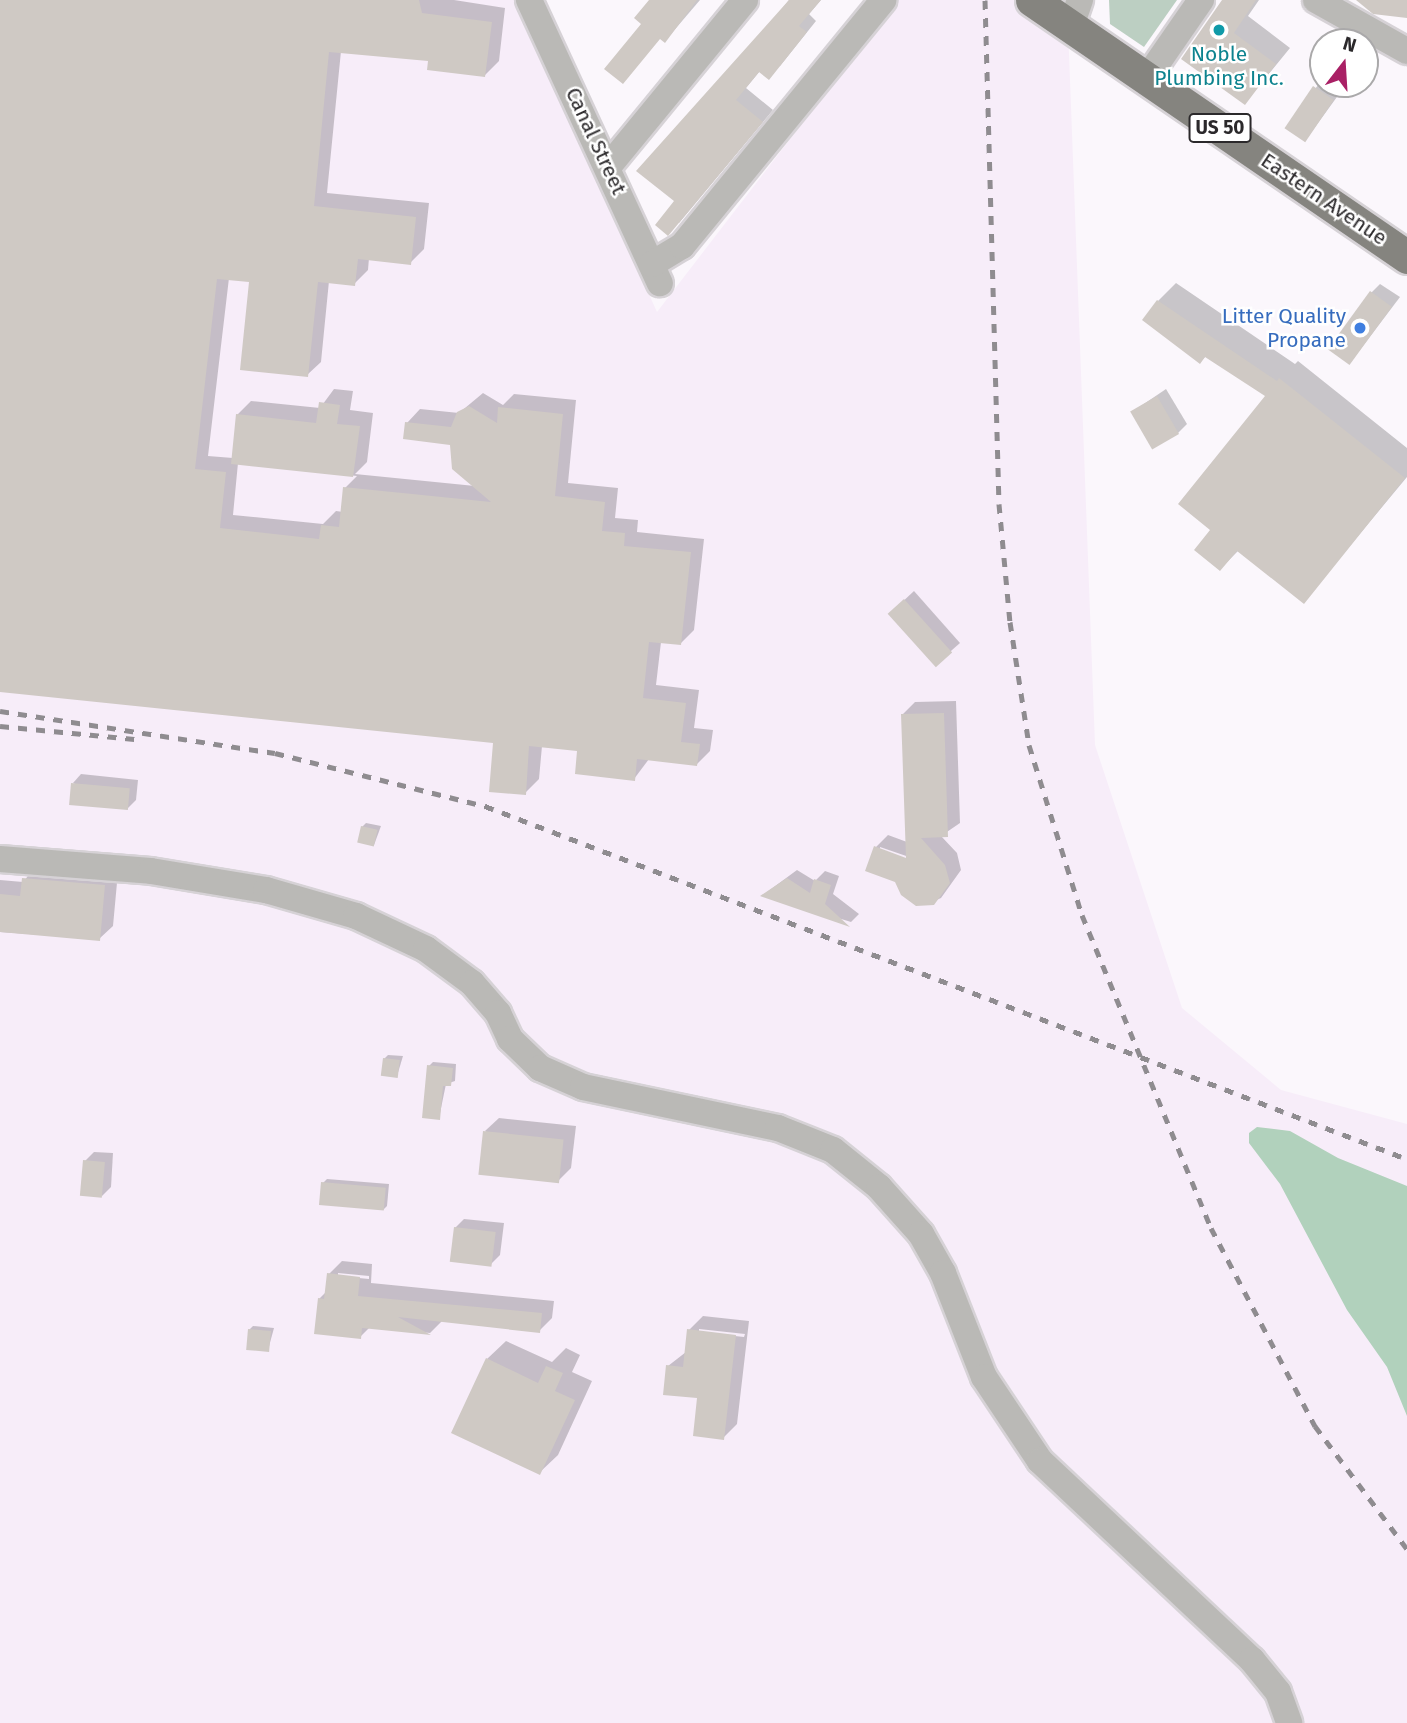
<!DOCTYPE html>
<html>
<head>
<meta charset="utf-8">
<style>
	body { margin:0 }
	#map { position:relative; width:1407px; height:1723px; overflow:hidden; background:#fbf7fc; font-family:"Fira Sans",sans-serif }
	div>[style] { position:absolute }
	.built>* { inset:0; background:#f7edf9 }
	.green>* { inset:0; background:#bccfc2 }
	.forest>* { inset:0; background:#b1d1bc }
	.shadow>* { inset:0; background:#0003 }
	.building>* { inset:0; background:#cfc9c4; transform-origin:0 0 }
	.roads { filter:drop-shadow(2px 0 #d6d2d6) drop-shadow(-2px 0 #d6d2d6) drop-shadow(0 2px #d6d2d6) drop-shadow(0 -2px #d6d2d6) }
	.minor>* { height:26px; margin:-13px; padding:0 13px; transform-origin:13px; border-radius:13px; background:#bab9b6 }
	.major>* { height:33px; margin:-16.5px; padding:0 16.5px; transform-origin:16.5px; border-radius:16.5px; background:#85847f }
	.rail>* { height:5px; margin-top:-2.5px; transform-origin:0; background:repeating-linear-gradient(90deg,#8f8c90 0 9px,transparent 0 18px) }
	.dots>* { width:19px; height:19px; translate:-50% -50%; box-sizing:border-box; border:4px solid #fff; border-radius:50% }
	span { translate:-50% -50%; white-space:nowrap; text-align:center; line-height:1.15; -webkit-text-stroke:5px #fff; paint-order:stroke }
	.shield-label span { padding:2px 5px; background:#fff; border:2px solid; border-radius:5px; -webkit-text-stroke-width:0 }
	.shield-label { font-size:19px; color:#2b292b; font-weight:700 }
	.culture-label { font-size:21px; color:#0d838f }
	.street-label { font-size:21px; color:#2b292b }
	.shop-label { font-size:21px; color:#366cbe }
	.right { translate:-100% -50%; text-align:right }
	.north { position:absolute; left:1309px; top:28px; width:70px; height:70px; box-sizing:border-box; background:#fff; border:2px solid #aaa9aa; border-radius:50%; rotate:17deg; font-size:19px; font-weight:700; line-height:28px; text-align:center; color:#2b292b }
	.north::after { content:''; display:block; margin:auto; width:24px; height:32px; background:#a92065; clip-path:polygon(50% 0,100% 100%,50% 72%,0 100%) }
</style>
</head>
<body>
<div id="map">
	<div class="built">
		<i style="clip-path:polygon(0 0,516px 0,657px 312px,897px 0,1067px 0,1095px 745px,1182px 1008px,1281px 1090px,1407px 1124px,1407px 1723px,0 1723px)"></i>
	</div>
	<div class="green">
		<i style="clip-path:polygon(1109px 0,1177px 0,1144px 47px,1110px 24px)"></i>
	</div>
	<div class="forest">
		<i style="clip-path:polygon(1257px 1127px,1290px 1131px,1338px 1158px,1407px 1186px,1407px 1416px,1387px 1367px,1347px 1310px,1280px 1184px,1249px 1143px,1249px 1133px)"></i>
	</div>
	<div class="shadow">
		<i style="clip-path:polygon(evenodd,0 0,454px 0,505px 8px,499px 61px,485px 75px,430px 60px,341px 51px,327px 193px,429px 203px,424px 249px,410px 263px,369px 258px,368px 270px,354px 284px,329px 281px,321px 362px,307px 375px,251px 281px,229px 278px,208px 456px,233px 458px,237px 415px,251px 401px,320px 408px,334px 389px,353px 391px,350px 410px,373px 413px,367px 462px,355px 474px,475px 486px,451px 443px,407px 423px,420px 409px,459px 413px,483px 393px,503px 405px,514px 394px,576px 400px,568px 483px,618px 488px,615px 518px,638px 520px,637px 532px,704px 539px,694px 630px,680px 644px,661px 642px,656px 685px,699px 690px,694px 728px,713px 730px,710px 751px,697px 764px,649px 759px,634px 779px,579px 750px,542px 746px,539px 779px,525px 793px,495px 741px,0 690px,0 0,238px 463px,357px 476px,345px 488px,343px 512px,336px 511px,323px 524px,233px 515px,238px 463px)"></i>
		<i style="clip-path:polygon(650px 0,700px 0,665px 41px,644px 24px)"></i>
		<i style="clip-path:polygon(789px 0,821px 0,809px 14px,816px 21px,780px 66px,760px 71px,746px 88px,773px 110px,679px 223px,676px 201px,757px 40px)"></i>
		<i style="clip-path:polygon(1224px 0,1259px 0,1248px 16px,1290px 48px,1245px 103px)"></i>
		<i style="clip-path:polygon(1323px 78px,1323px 84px,1342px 90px,1305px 141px,1287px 128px)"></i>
		<i style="clip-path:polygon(1176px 283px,1295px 364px,1298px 361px,1407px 448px,1407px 477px,1304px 601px,1239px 550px,1220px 569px,1213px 530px,1267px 396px,1206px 356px,1200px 362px,1158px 301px)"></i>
		<i style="clip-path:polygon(1380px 284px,1400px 297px,1350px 363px,1371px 293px)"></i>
		<i style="clip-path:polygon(1166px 389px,1187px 424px,1178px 433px,1132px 412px)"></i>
		<i style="clip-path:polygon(914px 591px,960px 643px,935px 665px,899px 605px)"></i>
		<i style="clip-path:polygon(evenodd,956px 701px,960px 823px,941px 836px,957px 853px,961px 870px,941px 898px,925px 905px,876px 847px,888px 835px,907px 842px,903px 714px,915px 702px,956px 701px,880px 847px,915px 859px,913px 863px,880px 850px,880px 847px)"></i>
		<i style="clip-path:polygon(81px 774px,138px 780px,136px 800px,127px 809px,73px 783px)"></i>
		<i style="clip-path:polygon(366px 823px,381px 826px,374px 845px,362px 827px)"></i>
		<i style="clip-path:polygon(37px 865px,118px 872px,113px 926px,99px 939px,0 932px,0 880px,23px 882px)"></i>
		<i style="clip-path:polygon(797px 870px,815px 881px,825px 871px,839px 876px,833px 894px,859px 914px,851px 922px,763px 895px)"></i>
		<i style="clip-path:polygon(388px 1055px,403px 1056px,397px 1076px,384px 1059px)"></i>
		<i style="clip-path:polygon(433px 1062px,456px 1064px,455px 1081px,446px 1084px,439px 1118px,429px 1066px)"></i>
		<i style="clip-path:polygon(499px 1118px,576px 1126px,571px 1168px,557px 1182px,485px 1131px)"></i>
		<i style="clip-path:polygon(94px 1152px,113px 1153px,111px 1187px,102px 1196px,85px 1161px)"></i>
		<i style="clip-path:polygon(327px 1179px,389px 1184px,387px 1206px,383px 1210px,323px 1183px)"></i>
		<i style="clip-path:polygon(464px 1219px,504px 1223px,500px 1255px,491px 1264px,455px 1228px)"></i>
		<i style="clip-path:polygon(evenodd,342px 1261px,372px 1264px,371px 1283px,554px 1301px,552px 1318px,539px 1331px,443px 1320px,430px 1333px,370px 1327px,360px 1337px,319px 1299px,327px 1291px,329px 1274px,342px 1261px,338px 1273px,369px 1276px,369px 1279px,338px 1276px,338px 1273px)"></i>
		<i style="clip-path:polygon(evenodd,703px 1316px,749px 1321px,737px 1424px,723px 1438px,699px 1397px,668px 1366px,686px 1352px,689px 1330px,703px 1316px,699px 1329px,745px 1334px,744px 1337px,699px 1332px,699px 1329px)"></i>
		<i style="clip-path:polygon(253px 1326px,274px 1328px,268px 1350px,249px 1330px)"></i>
		<i style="clip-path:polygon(506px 1341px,552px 1362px,566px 1348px,580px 1355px,572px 1372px,592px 1381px,558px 1455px,539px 1473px,487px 1359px)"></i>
	</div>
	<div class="building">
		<i style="clip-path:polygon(0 0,419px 0,422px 13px,492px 22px,485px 77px,427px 70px,428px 61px,329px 52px,314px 206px,416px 217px,411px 265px,358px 259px,355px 286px,318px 282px,308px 377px,240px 370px,249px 282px,217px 279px,195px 469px,226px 472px,220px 528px,319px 539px,321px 525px,339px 527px,343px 487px,491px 502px,452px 469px,450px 445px,403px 439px,405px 422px,451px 427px,457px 412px,469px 406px,497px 423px,498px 407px,563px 414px,555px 496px,605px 502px,602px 531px,625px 533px,624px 546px,691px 552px,681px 645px,649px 642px,643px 698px,686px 703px,681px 742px,700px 744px,697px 766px,637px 759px,635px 781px,575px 774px,577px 751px,529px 746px,526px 795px,489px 792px,493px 743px,0 692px)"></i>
		<i style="clip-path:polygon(649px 0,697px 0,665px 43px,660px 39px,623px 84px,604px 69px,641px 24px,634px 18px)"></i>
		<i style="clip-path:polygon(789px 0,821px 0,799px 26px,807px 32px,769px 80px,759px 72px,736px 100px,763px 122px,668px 236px,655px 225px,674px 201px,636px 171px)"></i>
		<i style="clip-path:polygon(1222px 0,1256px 0,1234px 33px,1276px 64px,1245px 105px,1181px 59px)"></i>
		<i style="clip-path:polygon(1356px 0,1407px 0,1407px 18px,1373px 14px)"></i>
		<i style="left:1313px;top:86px;width:25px;height:51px;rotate:34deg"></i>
		<i style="left:1370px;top:291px;width:27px;height:72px;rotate:36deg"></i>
		<i style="clip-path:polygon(1157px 300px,1277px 381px,1279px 378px,1405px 478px,1304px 604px,1237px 551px,1220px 571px,1194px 550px,1210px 530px,1178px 504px,1265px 396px,1205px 357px,1200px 364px,1142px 320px)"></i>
		<i style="left:1157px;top:396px;width:44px;height:31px;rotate:60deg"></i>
		<i style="clip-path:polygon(319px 402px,340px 405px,337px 424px,360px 426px,353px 477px,231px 464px,236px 414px,316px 423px)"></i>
		<i style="left:904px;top:599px;width:72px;height:22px;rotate:48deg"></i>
		<i style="clip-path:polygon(944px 713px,948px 837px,921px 838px,945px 865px,950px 883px,934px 905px,916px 906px,901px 895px,895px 882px,865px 871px,874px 846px,906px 858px,901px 714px)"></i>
		<i style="left:71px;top:783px;width:59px;height:22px;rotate:5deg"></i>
		<i style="left:361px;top:826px;width:17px;height:17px;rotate:13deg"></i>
		<i style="clip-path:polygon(22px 878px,105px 885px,100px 941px,0 932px,0 894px,20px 896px)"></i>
		<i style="clip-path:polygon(787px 878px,810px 893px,814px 879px,831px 885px,825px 904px,850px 927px,760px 896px)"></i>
		<i style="left:383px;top:1058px;width:17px;height:18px;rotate:7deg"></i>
		<i style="clip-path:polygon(427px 1065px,453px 1068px,451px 1086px,443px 1086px,440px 1120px,422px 1118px)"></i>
		<i style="left:483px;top:1131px;width:81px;height:44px;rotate:6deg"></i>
		<i style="left:83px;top:1160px;width:22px;height:36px;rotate:5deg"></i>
		<i style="left:321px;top:1182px;width:65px;height:23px;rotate:5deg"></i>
		<i style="left:454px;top:1227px;width:42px;height:35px;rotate:7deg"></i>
		<i style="clip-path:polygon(327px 1273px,360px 1277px,358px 1296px,542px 1313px,540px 1333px,398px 1317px,431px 1335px,362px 1328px,361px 1339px,314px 1334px,318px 1298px,324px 1299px)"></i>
		<i style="left:248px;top:1329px;width:23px;height:21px;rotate:5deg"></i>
		<i style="clip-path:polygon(687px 1329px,736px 1335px,724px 1440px,693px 1436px,697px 1398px,663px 1395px,666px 1365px,683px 1367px)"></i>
		<i style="clip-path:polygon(486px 1358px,538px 1383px,546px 1366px,563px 1373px,555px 1391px,575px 1400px,540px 1475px,451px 1433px)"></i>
	</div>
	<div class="roads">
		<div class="minor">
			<i style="left:529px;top:0;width:312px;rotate:65.2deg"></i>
			<i style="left:1316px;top:0;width:104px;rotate:29.3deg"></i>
			<i style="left:1071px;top:26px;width:28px;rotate:-71deg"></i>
			<i style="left:1147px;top:78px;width:95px;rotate:-55.3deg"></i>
			<i style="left:608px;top:167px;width:216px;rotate:-50.6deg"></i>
			<i style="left:652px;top:264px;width:35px;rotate:-31deg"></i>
			<i style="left:682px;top:246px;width:318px;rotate:-50.7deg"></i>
			<i style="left:0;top:859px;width:151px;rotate:4.5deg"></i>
			<i style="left:151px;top:871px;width:117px;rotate:9.4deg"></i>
			<i style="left:266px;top:890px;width:94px;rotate:16.1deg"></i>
			<i style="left:356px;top:916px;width:77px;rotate:25.2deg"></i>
			<i style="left:426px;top:949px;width:57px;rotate:36.5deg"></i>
			<i style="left:472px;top:983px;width:40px;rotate:49deg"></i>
			<i style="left:498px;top:1013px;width:29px;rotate:65deg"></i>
			<i style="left:510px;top:1039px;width:42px;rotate:44deg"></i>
			<i style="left:540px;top:1068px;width:47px;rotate:23.8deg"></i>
			<i style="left:583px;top:1087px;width:199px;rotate:11.9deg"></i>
			<i style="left:778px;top:1128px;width:59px;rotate:21.8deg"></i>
			<i style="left:833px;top:1150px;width:59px;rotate:38.8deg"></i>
			<i style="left:879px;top:1187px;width:63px;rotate:48.2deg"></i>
			<i style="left:921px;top:1234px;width:45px;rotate:60.6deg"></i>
			<i style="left:943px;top:1273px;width:112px;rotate:68.5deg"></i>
			<i style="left:984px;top:1377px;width:101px;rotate:56.3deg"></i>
			<i style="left:1040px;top:1461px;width:291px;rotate:43.2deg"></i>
			<i style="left:1252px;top:1660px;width:41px;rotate:50.9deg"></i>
			<i style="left:1278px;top:1692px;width:33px;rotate:70deg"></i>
		</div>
		<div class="major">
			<i style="left:1032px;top:0;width:455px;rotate:34.4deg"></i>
		</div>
	</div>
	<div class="rail">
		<i style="left:985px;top:0;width:504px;rotate:88.41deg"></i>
		<i style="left:999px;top:504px;width:119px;rotate:84.7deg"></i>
		<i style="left:1010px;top:622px;width:124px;rotate:81.2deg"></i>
		<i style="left:1029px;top:745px;width:178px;rotate:72.7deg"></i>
		<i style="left:1082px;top:915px;width:339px;rotate:67.6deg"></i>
		<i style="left:1211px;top:1228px;width:224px;rotate:62.3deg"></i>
		<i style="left:1315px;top:1426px;width:154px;rotate:53.2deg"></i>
		<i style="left:0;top:711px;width:278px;rotate:8.7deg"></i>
		<i style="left:275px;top:753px;width:217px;rotate:14.2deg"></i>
		<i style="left:485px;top:806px;width:987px;rotate:20.95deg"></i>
		<i style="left:0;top:726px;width:135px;rotate:5.5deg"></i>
	</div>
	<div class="dots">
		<i style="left:1219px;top:30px;background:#0f9aa8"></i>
		<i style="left:1360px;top:328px;background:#3f7fe0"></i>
	</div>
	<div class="shield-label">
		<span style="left:1220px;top:128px">US 50</span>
	</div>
	<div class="culture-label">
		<span style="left:1219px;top:66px">Noble<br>Plumbing Inc.</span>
	</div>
	<div class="street-label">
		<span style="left:596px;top:141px;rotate:65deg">Canal Street</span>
		<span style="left:1324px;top:199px;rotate:34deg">Eastern Avenue</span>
	</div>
	<div class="shop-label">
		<span class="right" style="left:1346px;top:328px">Litter Quality<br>Propane</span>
	</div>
	<div class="north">N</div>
</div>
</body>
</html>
